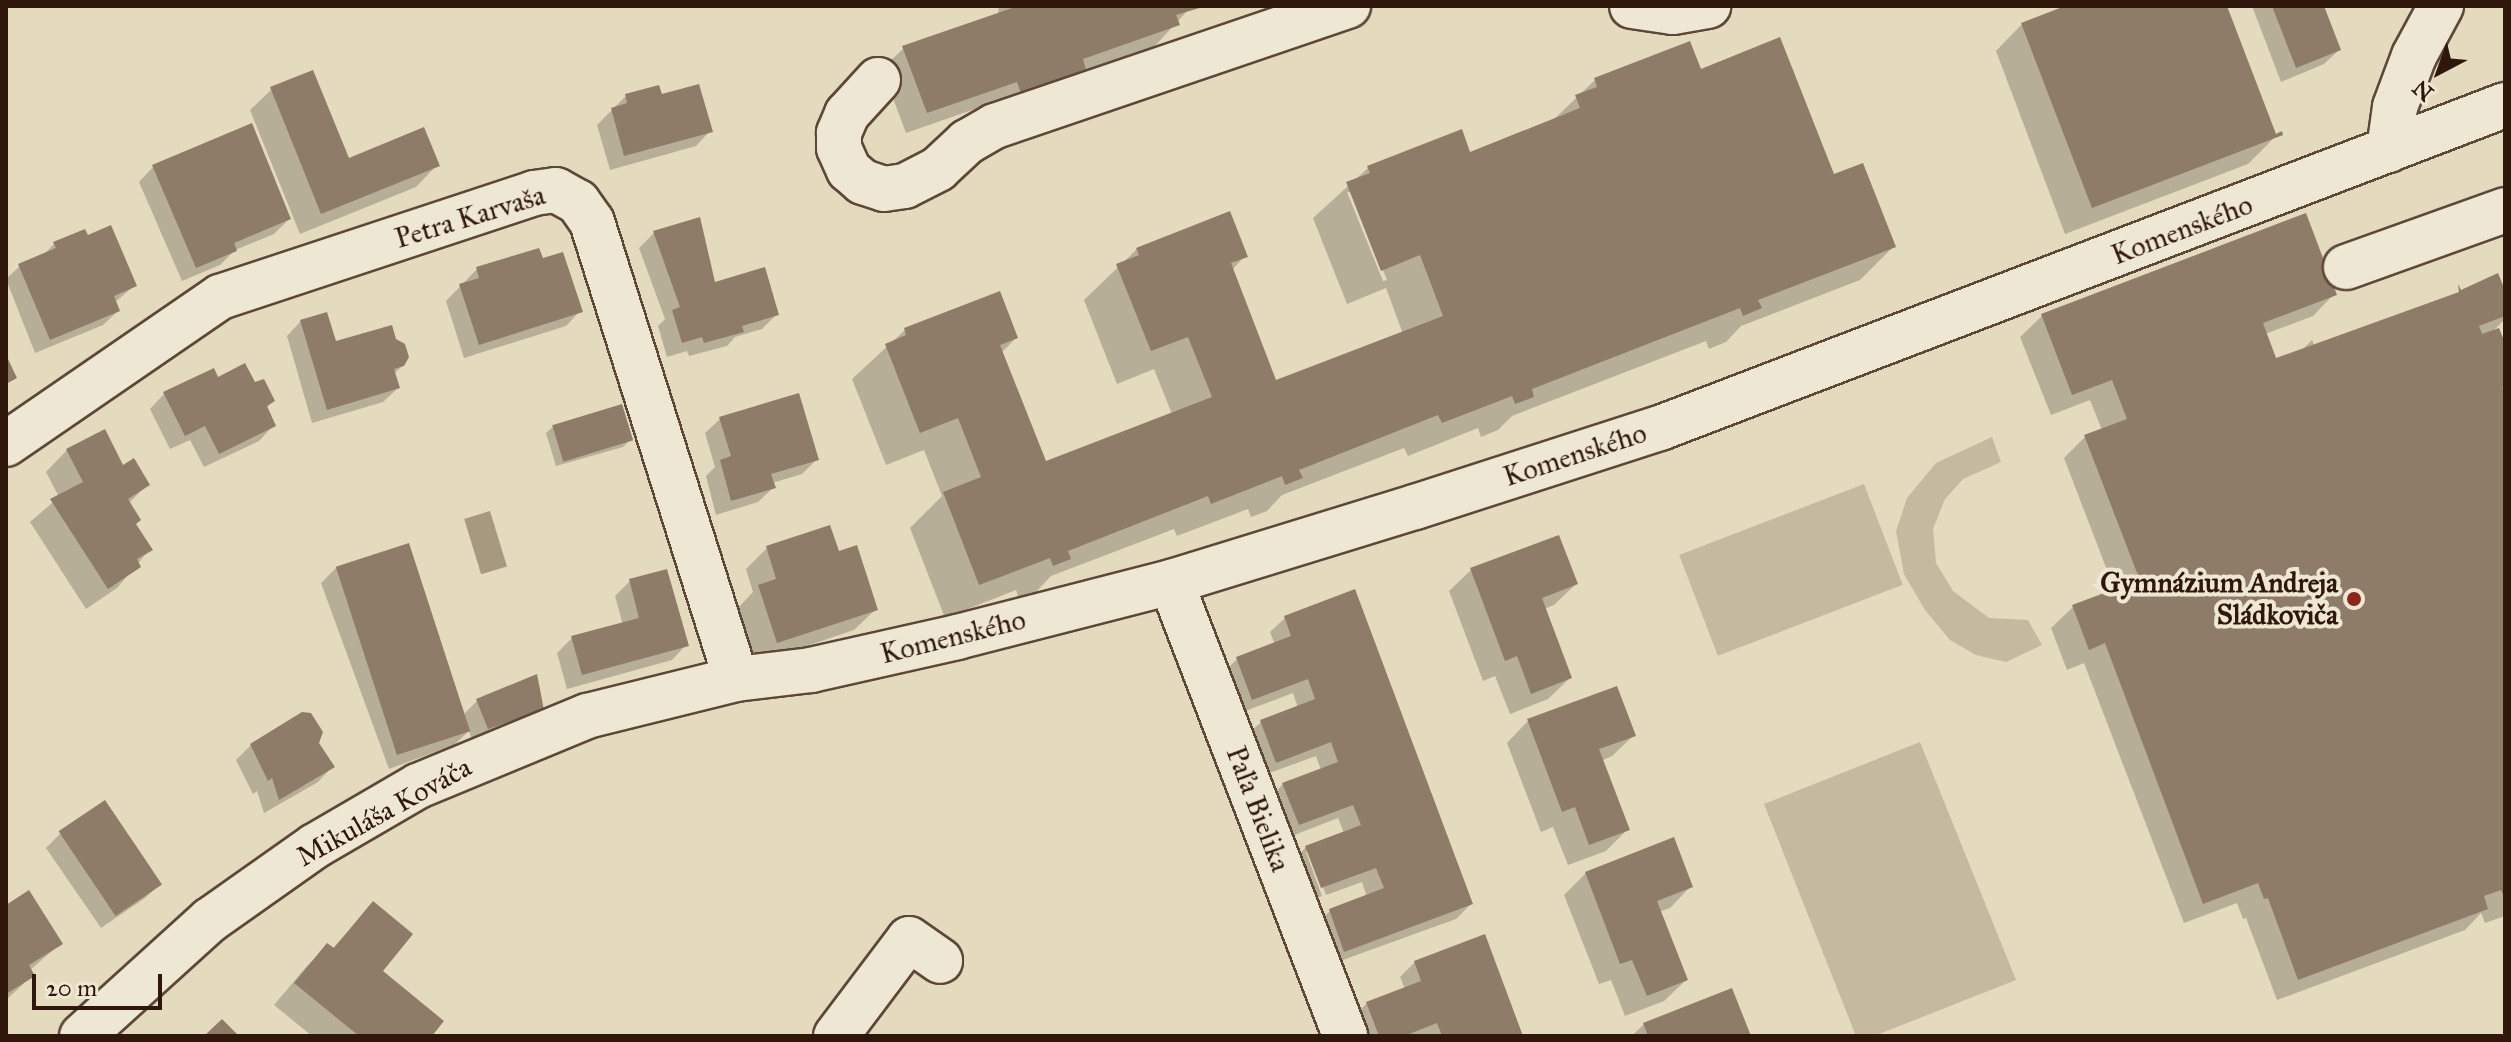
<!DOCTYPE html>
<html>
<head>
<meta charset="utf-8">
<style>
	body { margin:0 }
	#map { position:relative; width:2511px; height:1042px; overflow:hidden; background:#e4dabd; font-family:"IM FELL Great Primer",serif }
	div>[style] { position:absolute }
	.green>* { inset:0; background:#c5b99f; transform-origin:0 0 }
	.water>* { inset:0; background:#a79880; transform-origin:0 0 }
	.shadow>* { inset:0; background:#0003 }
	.building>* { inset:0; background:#8e7c68; transform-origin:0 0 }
	.roads { filter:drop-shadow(2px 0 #5d4838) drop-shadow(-2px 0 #5d4838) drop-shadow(0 2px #5d4838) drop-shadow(0 -2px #5d4838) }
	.minor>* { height:44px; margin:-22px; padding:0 22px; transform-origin:22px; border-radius:22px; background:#ede7d4 }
	.dots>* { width:22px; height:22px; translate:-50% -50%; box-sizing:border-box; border:4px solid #ede7d4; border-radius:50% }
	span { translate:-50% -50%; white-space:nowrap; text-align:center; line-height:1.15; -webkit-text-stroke:8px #ede7d4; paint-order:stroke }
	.street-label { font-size:28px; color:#30170b }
	.poi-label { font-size:28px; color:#30170b; font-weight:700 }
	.right { translate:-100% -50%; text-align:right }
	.frame { position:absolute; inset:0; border:8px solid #30170b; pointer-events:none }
	.north { position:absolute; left:2399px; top:32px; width:80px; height:80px; -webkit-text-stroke:6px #ede7d4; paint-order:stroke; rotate:221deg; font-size:22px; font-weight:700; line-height:32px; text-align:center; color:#30170b }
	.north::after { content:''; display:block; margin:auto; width:28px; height:36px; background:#30170b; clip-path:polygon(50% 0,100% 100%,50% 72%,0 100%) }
	.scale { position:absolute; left:32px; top:974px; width:130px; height:36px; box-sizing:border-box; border:4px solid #30170b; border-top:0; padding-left:10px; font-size:24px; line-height:28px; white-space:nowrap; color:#30170b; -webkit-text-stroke:6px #ede7d4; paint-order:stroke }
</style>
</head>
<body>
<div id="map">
	<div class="green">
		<i style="clip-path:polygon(1992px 437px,2001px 462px,1963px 479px,1945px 499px,1933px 529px,1936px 563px,1953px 591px,1989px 618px,2028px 620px,2042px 645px,2006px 662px,1976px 655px,1950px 640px,1925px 610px,1904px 574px,1896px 531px,1907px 498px,1936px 463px)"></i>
		<i style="left:1864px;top:484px;width:108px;height:198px;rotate:69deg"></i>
		<i style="clip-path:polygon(1920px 742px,2016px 980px,1874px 1036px,1856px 1036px,1764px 804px)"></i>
	</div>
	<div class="water">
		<i style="left:490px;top:511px;width:58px;height:27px;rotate:73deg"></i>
	</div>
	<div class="shadow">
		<i style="clip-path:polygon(999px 6px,1187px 6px,1188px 10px,1155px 46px,1085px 71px,1001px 116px,995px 102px,906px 133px,882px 69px,904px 48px,998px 15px)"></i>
		<i style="clip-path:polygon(2071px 6px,2224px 6px,2275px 137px,2248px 164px,2065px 234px,1996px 51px,2022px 24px)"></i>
		<i style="clip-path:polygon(2252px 6px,2322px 6px,2339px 50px,2324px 64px,2281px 82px)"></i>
		<i style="clip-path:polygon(evenodd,1700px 71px,1833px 176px,1894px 246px,1860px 280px,1741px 326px,1726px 342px,1709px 349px,1706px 341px,1512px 416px,1498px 430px,1481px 437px,1478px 428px,1408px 456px,1404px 448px,1282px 495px,1267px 511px,1251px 517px,1248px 509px,1177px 536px,1174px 529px,1051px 576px,1035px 593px,1019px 599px,1016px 590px,945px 618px,910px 528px,942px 496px,924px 450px,886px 465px,852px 379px,905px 330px,1016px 338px,1001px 353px,1044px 464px,1172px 414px,1154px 369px,1117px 384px,1084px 300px,1137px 249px,1245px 256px,1232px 270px,1275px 383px,1403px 334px,1386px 288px,1347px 304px,1313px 218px,1368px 168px,1460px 132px,1469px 154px,1552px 121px,1595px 80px,1700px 71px,1347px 192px,1352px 192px,1387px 280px,1383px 281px,1347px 192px)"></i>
		<i style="clip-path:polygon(272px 89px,347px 161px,437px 165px,416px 187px,300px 234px,250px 110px)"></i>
		<i style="clip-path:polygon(626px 96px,661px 97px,710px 131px,696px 146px,610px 170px,597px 125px)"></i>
		<i style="clip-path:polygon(153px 167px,289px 219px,274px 234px,235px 250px,220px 265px,182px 281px,139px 182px)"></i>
		<i style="clip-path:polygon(2305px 216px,2334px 294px,2313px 316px,2265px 334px,2278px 362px,2297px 355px,2312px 340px,2315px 347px,2505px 296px,2505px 319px,2492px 332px,2505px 349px,2505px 916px,2485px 923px,2481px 913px,2465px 930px,2277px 1000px,2246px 918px,2243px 919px,2237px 903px,2184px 923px,2084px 663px,2067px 670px,2051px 628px,2073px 607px,2115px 591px,2064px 458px,2085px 437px,2102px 430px,2090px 400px,2051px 415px,2020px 337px,2042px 316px)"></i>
		<i style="clip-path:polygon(698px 220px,714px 285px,776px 315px,762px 329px,735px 337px,727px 346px,689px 356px,687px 351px,667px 357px,658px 326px,665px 319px,639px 248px,654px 233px)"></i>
		<i style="clip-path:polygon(54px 244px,134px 286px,114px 303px,118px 311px,103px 325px,35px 353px,6px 279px,20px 266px,42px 256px)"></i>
		<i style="clip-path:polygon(541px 261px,580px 311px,566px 326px,464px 358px,446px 301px,477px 269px)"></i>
		<i style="clip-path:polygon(301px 321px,334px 343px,403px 365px,394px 374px,398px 388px,383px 402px,312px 423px,287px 336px)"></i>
		<i style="clip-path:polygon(217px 380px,254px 385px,273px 401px,266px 408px,273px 426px,259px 441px,204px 467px,190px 440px,170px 449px,150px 409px,164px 394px)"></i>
		<i style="clip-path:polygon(720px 419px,817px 459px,802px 474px,772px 483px,773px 488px,758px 502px,716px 515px,706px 476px,715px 467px,705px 433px)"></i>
		<i style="clip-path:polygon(554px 426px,630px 440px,623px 447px,556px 466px,546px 433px)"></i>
		<i style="clip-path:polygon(67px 450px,147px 485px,128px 504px,134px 524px,150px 549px,117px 588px,86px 609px,30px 522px,59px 497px,46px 472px)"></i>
		<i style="clip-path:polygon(1557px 537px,1576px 584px,1554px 605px,1544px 609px,1570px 678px,1548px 699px,1510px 714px,1495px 676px,1483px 681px,1449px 591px,1471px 570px)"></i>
		<i style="clip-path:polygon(408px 546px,464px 714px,477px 701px,542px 709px,527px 724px,473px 743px,469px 731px,454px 745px,389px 769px,321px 583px,336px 568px)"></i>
		<i style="clip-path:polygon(767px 548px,838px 554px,876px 609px,854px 630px,756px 663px,738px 608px,753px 592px,746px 569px)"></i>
		<i style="clip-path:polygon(630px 581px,686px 645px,672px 660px,567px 689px,557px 653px,572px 638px,623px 625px,615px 596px)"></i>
		<i style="clip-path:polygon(1285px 618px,1471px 904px,1456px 919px,1329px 965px,1315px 925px,1330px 911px,1367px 897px,1362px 882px,1326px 895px,1310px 852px,1306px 852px,1322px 896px,1307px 902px,1292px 862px,1306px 847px,1344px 833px,1338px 818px,1284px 839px,1269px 799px,1283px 784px,1321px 770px,1316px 756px,1261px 776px,1246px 736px,1261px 722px,1298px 708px,1293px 693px,1237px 714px,1222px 674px,1237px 659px,1275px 645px,1270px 632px)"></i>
		<i style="clip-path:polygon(1528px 721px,1634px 735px,1612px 756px,1601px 761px,1628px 829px,1606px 851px,1568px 865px,1553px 827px,1541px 832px,1507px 743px)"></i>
		<i style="clip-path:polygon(317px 743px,332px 767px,318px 782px,264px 813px,257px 791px,253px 794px,236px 760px,251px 745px)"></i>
		<i style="clip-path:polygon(61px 833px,160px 884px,145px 898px,101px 928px,46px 848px)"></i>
		<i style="clip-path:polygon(1586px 873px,1691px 886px,1670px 908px,1659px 912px,1686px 980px,1664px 1001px,1625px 1016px,1611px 980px,1599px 984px,1564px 895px)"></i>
		<i style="clip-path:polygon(373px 904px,380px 971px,430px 1036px,312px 1036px,274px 1005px,306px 967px,327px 946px,332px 949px)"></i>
		<i style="clip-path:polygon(6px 908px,61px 943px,30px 970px,33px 975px,6px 1000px)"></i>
		<i style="clip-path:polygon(1415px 962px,1521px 1036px,1359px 1036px,1352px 1018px,1367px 1003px,1405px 989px,1400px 977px)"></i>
		<i style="clip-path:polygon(1644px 1024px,1748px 1036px,1632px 1036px)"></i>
	</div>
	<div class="building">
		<i style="clip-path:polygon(1018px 6px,1190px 7px,1203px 7px,1176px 15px,1180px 25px,1083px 59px,1086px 70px,1094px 67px,1096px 70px,1022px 96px,1017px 82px,927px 113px,902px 46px)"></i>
		<i style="clip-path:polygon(2065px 6px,2227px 6px,2276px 134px,2282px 131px,2283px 135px,2092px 208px,2021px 23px)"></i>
		<i style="clip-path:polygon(2272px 6px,2324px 6px,2341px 50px,2296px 68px)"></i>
		<i style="clip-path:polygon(1780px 37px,1834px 174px,1863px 163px,1896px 247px,1758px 300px,1762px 308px,1743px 316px,1740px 308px,1532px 389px,1534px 397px,1515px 404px,1512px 396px,1442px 423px,1438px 415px,1299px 470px,1303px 478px,1285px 485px,1282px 476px,1211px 504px,1208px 496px,1068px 551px,1071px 559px,1053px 566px,1050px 558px,979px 585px,943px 492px,981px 477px,958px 418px,920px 433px,885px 344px,906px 335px,904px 328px,1000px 291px,1018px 338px,1000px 345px,1046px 461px,1212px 397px,1188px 337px,1151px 351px,1116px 264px,1139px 255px,1136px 248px,1230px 211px,1248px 257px,1231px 263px,1276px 380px,1443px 316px,1420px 255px,1381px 271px,1346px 182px,1370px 173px,1367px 166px,1462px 129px,1470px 152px,1580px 108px,1575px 95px,1597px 87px,1594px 78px,1690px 41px,1701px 69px)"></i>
		<i style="clip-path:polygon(313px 70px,349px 158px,424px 127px,440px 166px,321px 214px,270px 87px)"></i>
		<i style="clip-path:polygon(699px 84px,713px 132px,624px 156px,611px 108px,627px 103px,625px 94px,659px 85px,662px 94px)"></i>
		<i style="clip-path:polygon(252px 123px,291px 219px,234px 243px,237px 251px,196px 268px,152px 165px)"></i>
		<i style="clip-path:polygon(2306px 213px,2337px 295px,2263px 323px,2276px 358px,2459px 292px,2458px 284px,2461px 290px,2498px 273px,2505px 290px,2505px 316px,2479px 326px,2482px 334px,2499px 328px,2505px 343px,2505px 386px,2502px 387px,2505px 395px,2505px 899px,2501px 890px,2484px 896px,2488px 909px,2298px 980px,2268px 898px,2264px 899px,2258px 883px,2203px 904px,2105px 643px,2089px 650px,2072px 605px,2147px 577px,2139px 578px,2084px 435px,2127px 419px,2112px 380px,2072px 395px,2041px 314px)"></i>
		<i style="clip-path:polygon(700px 217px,715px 282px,765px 267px,779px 315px,742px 326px,744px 332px,704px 343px,702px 337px,682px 343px,672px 310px,680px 307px,653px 231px)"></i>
		<i style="clip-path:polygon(111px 225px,137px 286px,114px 296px,120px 311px,50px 340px,18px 264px,56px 248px,53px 242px,85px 229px,88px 235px)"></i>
		<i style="clip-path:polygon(539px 248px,543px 258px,563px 252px,583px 312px,479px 345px,459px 284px,479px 278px,476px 267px)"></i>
		<i style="clip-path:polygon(327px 312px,336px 341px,392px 325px,396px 339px,405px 344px,409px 357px,404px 366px,394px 369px,400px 388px,327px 410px,300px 320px)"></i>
		<i style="clip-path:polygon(6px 355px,17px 378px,6px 384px)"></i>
		<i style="clip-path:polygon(245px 363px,255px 382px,264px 379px,275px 401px,267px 406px,276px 426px,219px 454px,205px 426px,185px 436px,163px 392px,214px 368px,218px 377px)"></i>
		<i style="clip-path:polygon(799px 393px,819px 460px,771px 474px,776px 488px,731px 501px,720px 460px,731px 456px,719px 417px)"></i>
		<i style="left:622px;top:404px;width:38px;height:73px;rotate:73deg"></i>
		<i style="clip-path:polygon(105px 429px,123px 465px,134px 458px,150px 485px,128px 499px,141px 520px,136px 524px,153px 550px,137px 559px,141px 567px,108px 589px,50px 499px,83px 482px,66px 449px)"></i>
		<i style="clip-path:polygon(830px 525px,839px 551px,857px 545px,878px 610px,777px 643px,758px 585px,776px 579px,766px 546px)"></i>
		<i style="clip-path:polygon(1559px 535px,1578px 584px,1542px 598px,1572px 678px,1531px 694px,1517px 656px,1505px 661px,1470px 568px)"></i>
		<i style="left:409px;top:543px;width:198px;height:77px;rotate:72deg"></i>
		<i style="clip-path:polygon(667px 569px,689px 646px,582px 675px,571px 636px,639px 618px,629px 579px)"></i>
		<i style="clip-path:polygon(1355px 589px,1473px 904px,1344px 952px,1329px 909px,1384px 888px,1376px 868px,1321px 888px,1305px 846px,1361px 825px,1353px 805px,1299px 825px,1282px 783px,1338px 762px,1331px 742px,1276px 763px,1260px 720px,1315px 699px,1308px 679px,1252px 700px,1236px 657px,1291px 636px,1284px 616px)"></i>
		<i style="clip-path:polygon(537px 674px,544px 710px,488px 729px,476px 699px)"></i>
		<i style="clip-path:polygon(1617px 686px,1636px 736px,1599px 749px,1630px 830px,1589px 845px,1575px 807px,1562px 812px,1527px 719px)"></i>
		<i style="clip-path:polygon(302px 712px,311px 713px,323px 732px,319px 743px,335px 767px,279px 800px,272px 778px,268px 781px,250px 744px)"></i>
		<i style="left:105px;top:800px;width:102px;height:56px;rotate:56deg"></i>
		<i style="clip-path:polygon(1674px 837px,1693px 887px,1657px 901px,1688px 980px,1647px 996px,1632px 960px,1620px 964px,1585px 872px)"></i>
		<i style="clip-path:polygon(29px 890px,63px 944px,29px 965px,35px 976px,6px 994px,6px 905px)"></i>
		<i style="clip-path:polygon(373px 901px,413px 934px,383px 971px,444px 1021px,432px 1036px,359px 1036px,294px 983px,327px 943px,334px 948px)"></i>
		<i style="clip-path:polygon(1485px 934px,1523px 1036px,1442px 1036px,1437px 1023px,1404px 1036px,1379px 1036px,1366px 1002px,1421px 981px,1414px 961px)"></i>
		<i style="clip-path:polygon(1732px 988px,1751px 1036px,1648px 1036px,1643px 1023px)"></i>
		<i style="clip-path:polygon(222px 1019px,239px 1036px,204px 1036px)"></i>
	</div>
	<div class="roads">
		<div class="minor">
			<i style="left:1632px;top:6px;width:41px;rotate:8.3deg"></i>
			<i style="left:1673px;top:12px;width:36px;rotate:-10deg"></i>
			<i style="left:878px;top:80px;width:46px;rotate:132.4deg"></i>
			<i style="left:847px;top:114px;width:21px;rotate:113deg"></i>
			<i style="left:839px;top:133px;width:15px;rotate:90deg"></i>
			<i style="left:839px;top:148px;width:24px;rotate:66deg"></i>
			<i style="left:849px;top:170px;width:18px;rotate:41deg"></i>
			<i style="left:863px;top:182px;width:22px;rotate:18deg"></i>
			<i style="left:884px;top:189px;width:21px;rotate:-8deg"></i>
			<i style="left:905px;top:186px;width:37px;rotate:-27deg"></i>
			<i style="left:938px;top:169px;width:40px;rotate:-43deg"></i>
			<i style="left:967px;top:142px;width:32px;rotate:-30deg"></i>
			<i style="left:995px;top:126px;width:373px;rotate:-18.8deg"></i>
			<i style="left:2389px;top:150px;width:43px;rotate:-82.1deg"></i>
			<i style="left:2395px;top:107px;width:54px;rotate:-69.6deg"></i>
			<i style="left:2414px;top:56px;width:57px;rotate:-61.6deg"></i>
			<i style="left:2346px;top:267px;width:169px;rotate:-19.7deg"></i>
			<i style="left:6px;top:444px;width:260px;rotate:-34.5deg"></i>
			<i style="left:220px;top:297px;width:331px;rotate:-18.3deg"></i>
			<i style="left:534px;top:193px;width:22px;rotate:-8deg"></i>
			<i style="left:556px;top:190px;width:25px;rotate:29deg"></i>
			<i style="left:578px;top:202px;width:24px;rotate:55deg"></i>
			<i style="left:592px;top:222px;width:479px;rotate:72.5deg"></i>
			<i style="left:1171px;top:582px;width:486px;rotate:69deg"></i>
			<i style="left:82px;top:1036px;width:173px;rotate:-42.2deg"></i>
			<i style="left:210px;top:920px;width:128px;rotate:-35.2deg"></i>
			<i style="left:315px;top:846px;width:119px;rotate:-30.2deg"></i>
			<i style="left:418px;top:786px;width:183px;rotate:-22.5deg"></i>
			<i style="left:587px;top:716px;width:154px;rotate:-13.9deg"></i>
			<i style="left:736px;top:679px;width:76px;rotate:-6.8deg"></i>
			<i style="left:811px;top:670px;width:150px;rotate:-12.7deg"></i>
			<i style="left:957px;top:637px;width:221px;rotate:-14.4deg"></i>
			<i style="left:1171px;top:582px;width:255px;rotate:-17.1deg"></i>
			<i style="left:1415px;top:507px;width:257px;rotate:-17.9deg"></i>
			<i style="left:1660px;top:428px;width:905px;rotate:-20.92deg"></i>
			<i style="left:836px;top:1036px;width:121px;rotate:-53deg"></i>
			<i style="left:909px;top:939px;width:38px;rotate:35deg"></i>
		</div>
	</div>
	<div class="dots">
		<i style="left:2354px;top:599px;background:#8f2418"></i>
	</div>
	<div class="street-label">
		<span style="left:470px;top:217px;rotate:-17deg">Petra Karvaša</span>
		<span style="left:2182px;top:230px;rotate:-21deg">Komenského</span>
		<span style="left:1575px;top:455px;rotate:-18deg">Komenského</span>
		<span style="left:953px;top:637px;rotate:-14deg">Komenského</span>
		<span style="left:1258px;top:809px;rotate:69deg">Paľa Bielika</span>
		<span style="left:384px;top:812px;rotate:-29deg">Mikuláša Kováča</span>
	</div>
	<div class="poi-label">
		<span class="right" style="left:2338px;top:599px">Gymnázium Andreja<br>Sládkoviča</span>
	</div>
	<div class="frame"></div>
	<div class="north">N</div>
	<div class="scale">20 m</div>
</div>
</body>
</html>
